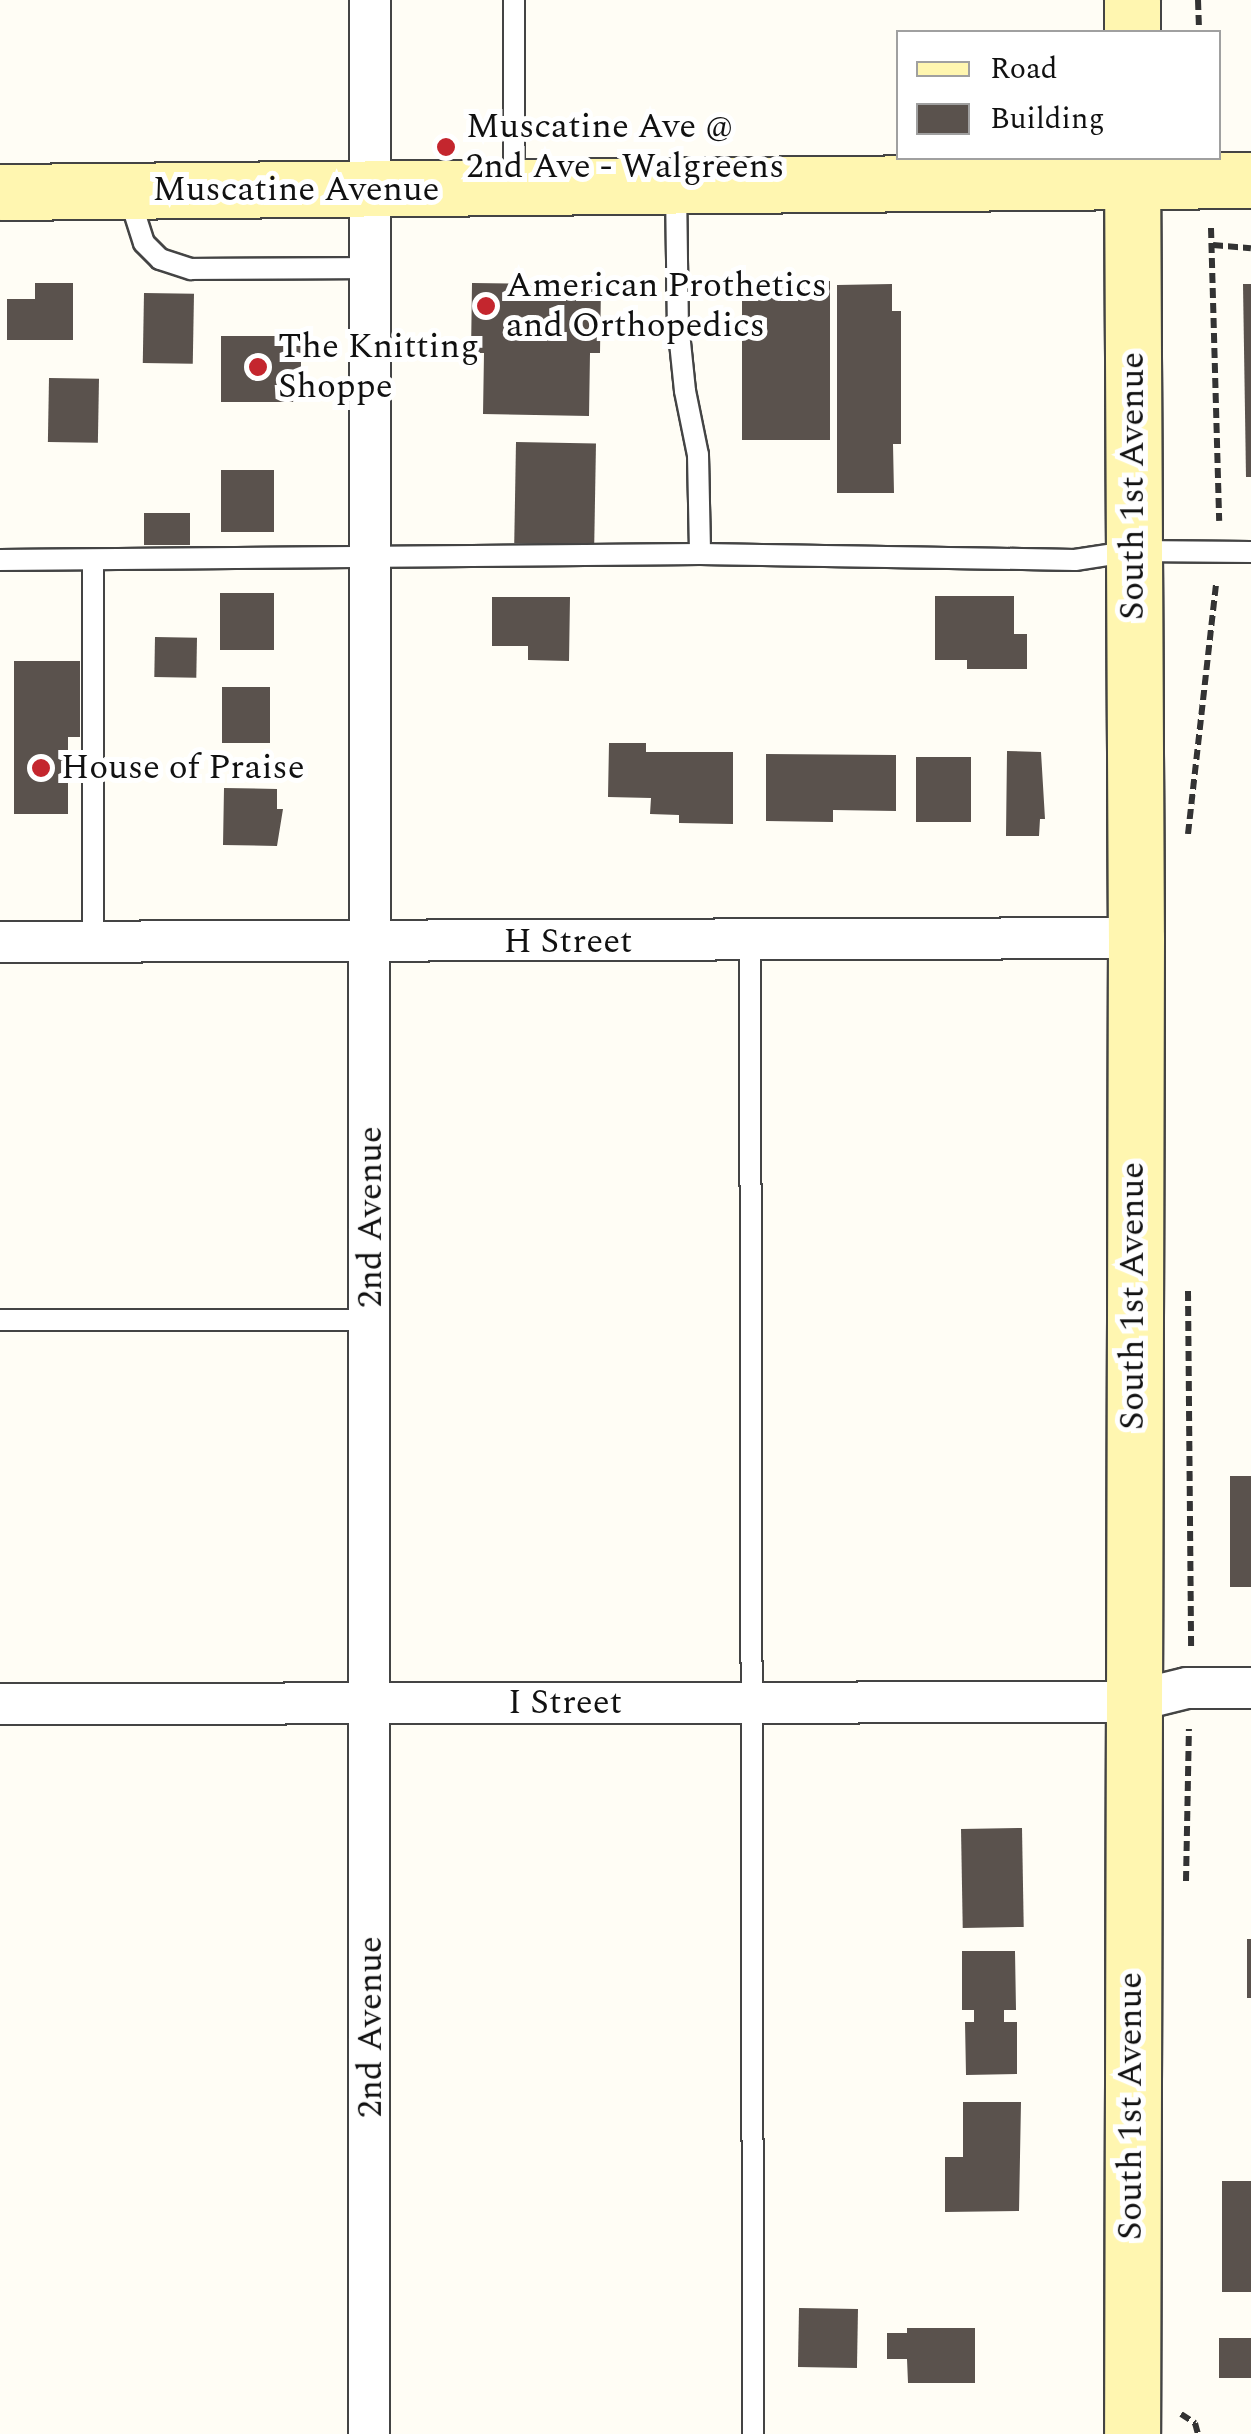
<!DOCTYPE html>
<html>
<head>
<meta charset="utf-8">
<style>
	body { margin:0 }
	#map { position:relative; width:1251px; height:2434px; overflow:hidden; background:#fffdf5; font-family:Spectral,serif }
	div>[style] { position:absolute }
	.building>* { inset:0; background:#5a524d; transform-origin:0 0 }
	.path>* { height:6px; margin-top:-3px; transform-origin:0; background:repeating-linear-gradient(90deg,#333 0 10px,transparent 0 15px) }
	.roads { filter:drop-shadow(2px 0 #444) drop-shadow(-2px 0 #444) drop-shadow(0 2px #444) drop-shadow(0 -2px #444) }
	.lane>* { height:20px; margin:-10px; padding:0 10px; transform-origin:10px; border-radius:10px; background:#fff }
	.street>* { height:40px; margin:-20px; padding:0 20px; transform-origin:20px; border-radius:20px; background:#fff }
	.secondary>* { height:55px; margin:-27.5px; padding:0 27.5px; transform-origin:27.5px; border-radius:27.5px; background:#fff6b0 }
	.dots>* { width:28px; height:28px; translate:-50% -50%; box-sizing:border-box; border:5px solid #fff; border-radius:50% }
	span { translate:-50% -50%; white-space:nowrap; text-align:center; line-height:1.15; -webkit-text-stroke:10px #fff; paint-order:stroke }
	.poi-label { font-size:35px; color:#111 }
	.left { translate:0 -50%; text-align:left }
	.street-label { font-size:35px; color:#111 }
	.legend { position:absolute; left:896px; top:30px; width:325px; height:130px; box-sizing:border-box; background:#fff; border:2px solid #a0a0a0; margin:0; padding:12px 18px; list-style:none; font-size:30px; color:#111 }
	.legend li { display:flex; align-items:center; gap:20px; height:50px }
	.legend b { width:50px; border:2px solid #a0a0a0 }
</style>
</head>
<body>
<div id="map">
	<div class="building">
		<i style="left:742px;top:281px;width:88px;height:159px"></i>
		<i style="clip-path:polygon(35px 283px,73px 283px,73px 340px,7px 340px,7px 299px,35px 299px)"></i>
		<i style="clip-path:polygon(472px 283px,601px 285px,600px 353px,590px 353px,589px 416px,483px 414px,484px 353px,471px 353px)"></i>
		<i style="clip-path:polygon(892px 284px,892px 311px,901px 311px,901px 444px,893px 444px,894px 493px,837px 493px,837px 285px)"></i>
		<i style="clip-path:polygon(1243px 284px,1251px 284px,1251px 477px,1246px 477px)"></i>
		<i style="left:144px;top:293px;width:50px;height:70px;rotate:1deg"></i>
		<i style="left:221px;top:336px;width:80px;height:66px"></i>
		<i style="left:49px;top:378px;width:50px;height:64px;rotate:1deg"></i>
		<i style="left:516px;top:442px;width:80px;height:101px;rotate:1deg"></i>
		<i style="left:221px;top:470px;width:53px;height:62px"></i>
		<i style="left:144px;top:513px;width:46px;height:32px"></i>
		<i style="left:220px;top:593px;width:54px;height:57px"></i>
		<i style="clip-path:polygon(935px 596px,1014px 596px,1014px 634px,1027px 634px,1027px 669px,967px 669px,967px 660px,935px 660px)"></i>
		<i style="clip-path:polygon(492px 597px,570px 597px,569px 661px,528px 660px,528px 646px,492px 646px)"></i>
		<i style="left:155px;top:637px;width:42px;height:40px;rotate:1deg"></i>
		<i style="clip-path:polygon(14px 661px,80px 661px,80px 737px,68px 737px,68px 814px,14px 814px)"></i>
		<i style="left:222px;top:687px;width:48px;height:56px"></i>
		<i style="clip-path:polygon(609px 743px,646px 743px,646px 752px,733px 752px,733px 824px,679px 823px,679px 815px,650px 814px,651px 798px,608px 797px)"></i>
		<i style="clip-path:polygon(1007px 751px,1041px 752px,1045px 819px,1040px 819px,1039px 836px,1006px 836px)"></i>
		<i style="clip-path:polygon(766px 754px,896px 755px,896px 811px,833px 810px,833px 822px,766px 821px)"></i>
		<i style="left:916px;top:757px;width:55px;height:65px"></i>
		<i style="clip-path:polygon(224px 788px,277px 789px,277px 809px,283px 809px,277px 846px,223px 845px)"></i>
		<i style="left:1230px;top:1476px;width:21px;height:111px"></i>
		<i style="left:1022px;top:1828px;width:99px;height:61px;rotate:89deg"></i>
		<i style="left:1247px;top:1939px;width:4px;height:59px"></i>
		<i style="clip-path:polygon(962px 1951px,1015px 1951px,1016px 2010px,1004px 2010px,1004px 2022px,1017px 2022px,1017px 2074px,966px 2075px,965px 2022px,974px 2022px,974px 2010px,962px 2010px)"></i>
		<i style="clip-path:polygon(963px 2102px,1021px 2102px,1019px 2211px,945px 2212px,945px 2157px,963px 2157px)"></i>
		<i style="left:1222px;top:2181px;width:29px;height:111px"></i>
		<i style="left:799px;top:2308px;width:59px;height:59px;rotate:1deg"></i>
		<i style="clip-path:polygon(907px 2328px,975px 2328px,975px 2383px,908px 2383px,907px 2359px,887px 2359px,887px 2333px,907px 2333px)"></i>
		<i style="left:1219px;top:2338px;width:32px;height:40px"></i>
	</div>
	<div class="path">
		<i style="left:1198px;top:0;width:32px;rotate:88deg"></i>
		<i style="left:1211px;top:228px;width:293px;rotate:88.4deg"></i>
		<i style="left:1213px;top:245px;width:38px;rotate:5deg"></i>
		<i style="left:1188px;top:834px;width:253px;rotate:-83.6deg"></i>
		<i style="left:1188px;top:1291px;width:357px;rotate:89.5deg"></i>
		<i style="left:1186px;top:1881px;width:152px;rotate:-88.9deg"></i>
		<i style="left:1181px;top:2414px;width:17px;rotate:33deg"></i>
		<i style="left:1195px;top:2423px;width:11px;rotate:75deg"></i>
	</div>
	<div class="roads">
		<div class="lane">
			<i style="left:514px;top:183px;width:183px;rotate:-90deg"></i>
			<i style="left:676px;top:188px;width:135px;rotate:89.2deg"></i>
			<i style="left:678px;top:323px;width:68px;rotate:84.1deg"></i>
			<i style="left:685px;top:391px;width:65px;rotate:78.5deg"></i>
			<i style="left:698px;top:455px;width:99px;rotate:88.8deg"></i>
			<i style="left:128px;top:193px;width:52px;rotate:72.3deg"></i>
			<i style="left:144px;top:243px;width:23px;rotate:45deg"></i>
			<i style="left:160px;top:259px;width:33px;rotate:18deg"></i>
			<i style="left:191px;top:269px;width:180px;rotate:-0.3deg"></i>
			<i style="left:0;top:560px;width:700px;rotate:-0.49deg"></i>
			<i style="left:700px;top:554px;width:375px;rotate:0.9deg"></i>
			<i style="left:1075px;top:560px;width:60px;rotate:-8.7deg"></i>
			<i style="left:1134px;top:551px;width:117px;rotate:0.5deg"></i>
			<i style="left:93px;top:560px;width:382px;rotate:90deg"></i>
			<i style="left:750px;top:942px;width:1492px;rotate:89.88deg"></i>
			<i style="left:0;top:1320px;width:372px"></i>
		</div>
		<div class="street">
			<i style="left:0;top:942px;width:1136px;rotate:-0.2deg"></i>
			<i style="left:0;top:1704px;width:1130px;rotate:-0.1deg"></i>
			<i style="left:1130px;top:1702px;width:59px;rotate:-13.8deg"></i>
			<i style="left:1187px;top:1688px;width:64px"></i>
			<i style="left:369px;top:2434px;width:2434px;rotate:-89.98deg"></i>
		</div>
		<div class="secondary">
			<i style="left:1132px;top:0;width:32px;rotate:90deg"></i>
			<i style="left:1132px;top:158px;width:780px;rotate:89.71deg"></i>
			<i style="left:1136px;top:938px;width:1496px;rotate:90.15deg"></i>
			<i style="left:0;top:192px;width:1251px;rotate:-0.55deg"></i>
		</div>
	</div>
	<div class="dots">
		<i style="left:446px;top:147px;background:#c4262e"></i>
		<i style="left:486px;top:306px;background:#c4262e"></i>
		<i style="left:258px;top:367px;background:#c4262e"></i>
		<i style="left:41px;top:768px;background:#c4262e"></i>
	</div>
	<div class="poi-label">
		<span class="left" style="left:466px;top:147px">Muscatine Ave @<br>2nd Ave - Walgreens</span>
		<span class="left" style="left:506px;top:306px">American Prothetics<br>and Orthopedics</span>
		<span class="left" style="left:278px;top:367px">The Knitting<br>Shoppe</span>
		<span class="left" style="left:61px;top:768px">House of Praise</span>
	</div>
	<div class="street-label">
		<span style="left:296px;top:190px">Muscatine Avenue</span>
		<span style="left:1133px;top:486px;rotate:-90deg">South 1st Avenue</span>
		<span style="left:568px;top:942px">H Street</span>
		<span style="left:371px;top:1217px;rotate:-90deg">2nd Avenue</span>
		<span style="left:1133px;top:1296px;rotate:-90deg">South 1st Avenue</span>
		<span style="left:565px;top:1703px">I Street</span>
		<span style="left:371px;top:2027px;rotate:-90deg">2nd Avenue</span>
		<span style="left:1131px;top:2106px;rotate:-90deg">South 1st Avenue</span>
	</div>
	<ul class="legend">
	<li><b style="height:12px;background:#fff6b0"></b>Road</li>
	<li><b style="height:28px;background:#5a524d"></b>Building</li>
	</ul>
</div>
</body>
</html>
